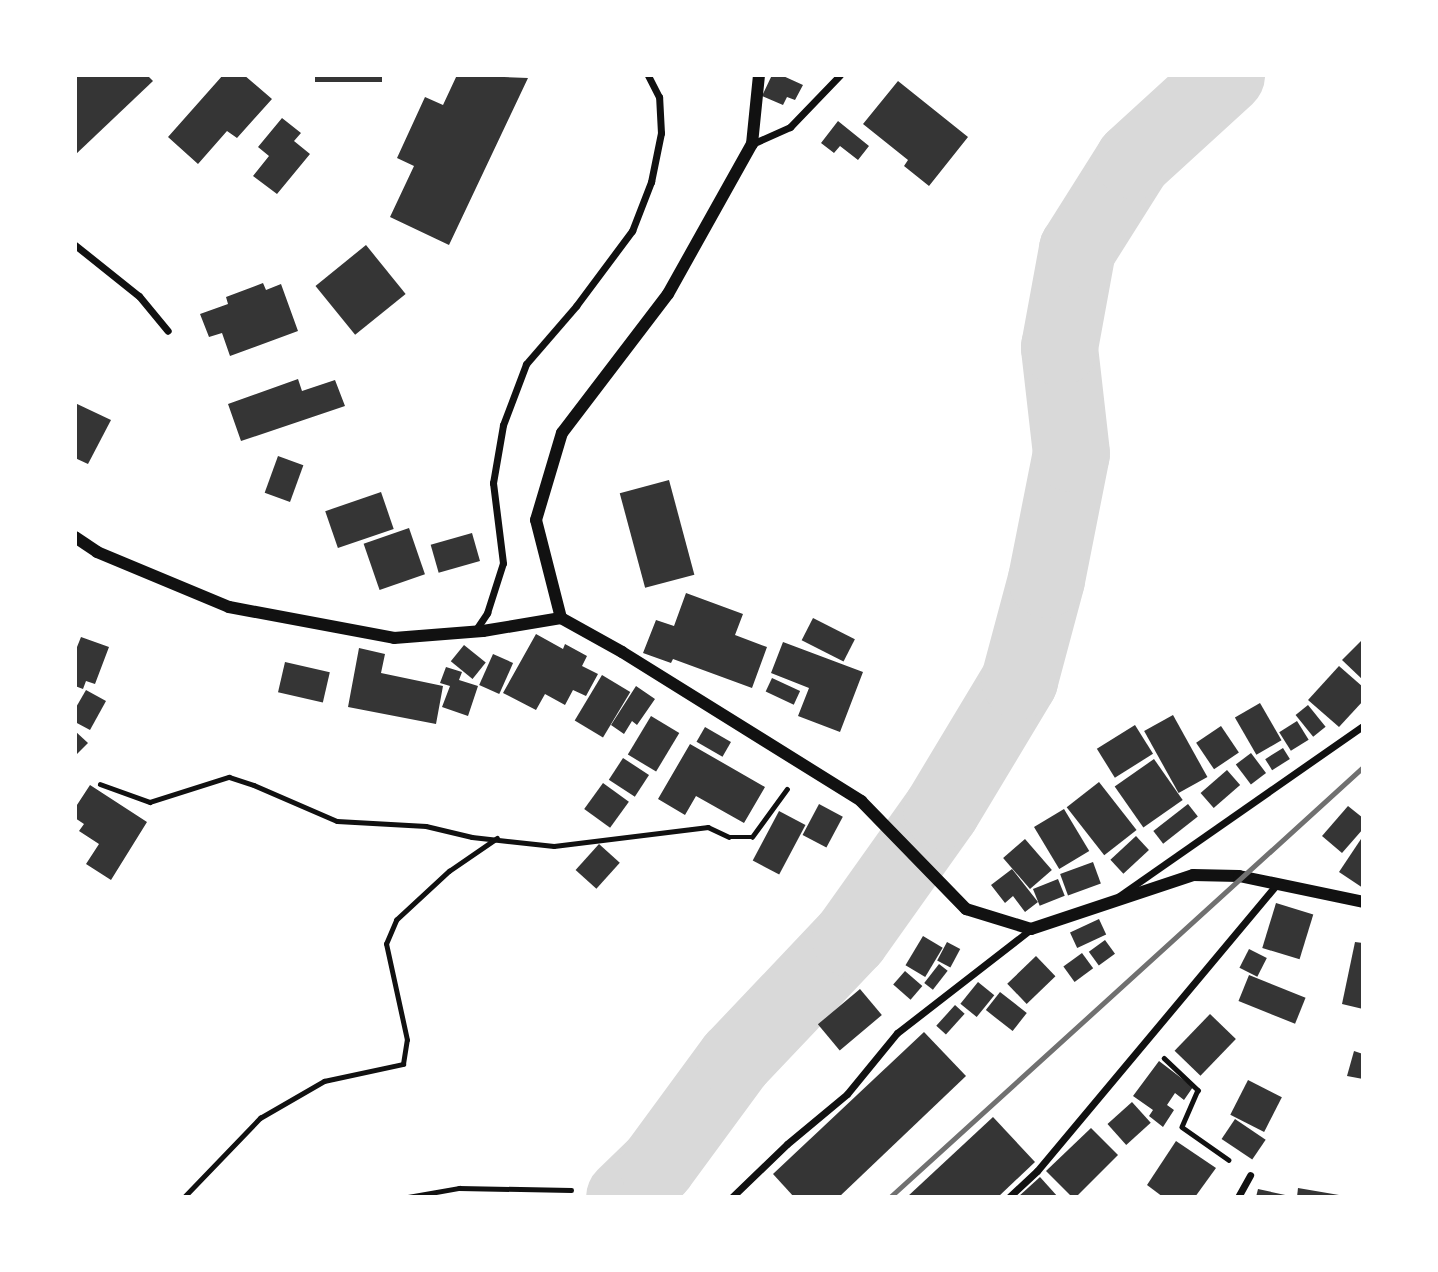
<!DOCTYPE html>
<html>
<head>
<meta charset="utf-8">
<style>
	body { margin:0 }
	#map { position:relative; width:1438px; height:1272px; overflow:hidden; background:#fff; font-family:Barlow,sans-serif }
	div>[style] { position:absolute }
	.river>* { height:77px; margin:-38.5px; padding:0 38.5px; transform-origin:38.5px; border-radius:38.5px; background:#d9d9d9 }
	.building>* { inset:0; background:#353535; transform-origin:0 0 }
	.path>* { height:4.5px; margin:-2.25px; padding:0 2.25px; transform-origin:2.25px; border-radius:2.25px; background:#111 }
	.minor>* { height:7px; margin:-3.5px; padding:0 3.5px; transform-origin:3.5px; border-radius:3.5px; background:#111 }
	.tertiary>* { height:12px; margin:-6px; padding:0 6px; transform-origin:6px; border-radius:6px; background:#111 }
	.rail>* { height:5px; margin:-2.5px; padding:0 2.5px; transform-origin:2.5px; border-radius:2.5px; background:#707070 }
	span { translate:-50% -50%; white-space:nowrap; text-align:center; line-height:1.15; -webkit-text-stroke:6px #fff; paint-order:stroke }
	.frame { position:absolute; inset:0; border:77px solid #fff; pointer-events:none }
</style>
</head>
<body>
<div id="map">
	<div class="river">
		<i style="left:624px;top:1197px;width:46px;rotate:-44.1deg"></i>
		<i style="left:657px;top:1165px;width:132px;rotate:-53.7deg"></i>
		<i style="left:735px;top:1059px;width:167px;rotate:-46.5deg"></i>
		<i style="left:850px;top:938px;width:157px;rotate:-54.6deg"></i>
		<i style="left:941px;top:810px;width:152px;rotate:-59deg"></i>
		<i style="left:1019px;top:680px;width:105px;rotate:-75deg"></i>
		<i style="left:1046px;top:579px;width:128px;rotate:-78.8deg"></i>
		<i style="left:1071px;top:453px;width:107px;rotate:-96.5deg"></i>
		<i style="left:1059px;top:347px;width:100px;rotate:-79.6deg"></i>
		<i style="left:1077px;top:249px;width:105px;rotate:-57.8deg"></i>
		<i style="left:1133px;top:160px;width:126px;rotate:-42.4deg"></i>
	</div>
	<div class="building">
		<i style="clip-path:polygon(75px 75px,147px 75px,153px 81px,75px 155px)"></i>
		<i style="clip-path:polygon(223px 75px,244px 75px,272px 99px,237px 138px,227px 131px,198px 164px,168px 137px)"></i>
		<i style="left:315px;top:75px;width:67px;height:7px"></i>
		<i style="clip-path:polygon(457px 75px,528px 78px,449px 245px,390px 217px,414px 166px,397px 158px,425px 97px,443px 105px)"></i>
		<i style="clip-path:polygon(772px 75px,781px 75px,803px 85px,795px 100px,787px 97px,783px 105px,762px 96px)"></i>
		<i style="clip-path:polygon(898px 81px,968px 137px,929px 186px,904px 166px,908px 160px,863px 124px)"></i>
		<i style="clip-path:polygon(282px 118px,301px 133px,294px 141px,310px 154px,277px 194px,253px 176px,269px 156px,258px 147px)"></i>
		<i style="clip-path:polygon(838px 121px,869px 146px,858px 160px,840px 146px,834px 153px,821px 143px)"></i>
		<i style="left:366px;top:245px;width:63px;height:65px;rotate:51deg"></i>
		<i style="clip-path:polygon(263px 283px,266px 290px,281px 284px,298px 331px,230px 356px,222px 333px,209px 337px,200px 314px,228px 304px,226px 297px)"></i>
		<i style="clip-path:polygon(298px 379px,302px 391px,335px 380px,345px 406px,241px 441px,228px 404px)"></i>
		<i style="clip-path:polygon(75px 403px,111px 420px,88px 464px,75px 458px)"></i>
		<i style="left:278px;top:456px;width:27px;height:39px;rotate:20deg"></i>
		<i style="left:669px;top:480px;width:98px;height:51px;rotate:75deg"></i>
		<i style="left:381px;top:492px;width:39px;height:59px;rotate:71deg"></i>
		<i style="left:409px;top:528px;width:49px;height:48px;rotate:71deg"></i>
		<i style="left:472px;top:533px;width:29px;height:43px;rotate:74deg"></i>
		<i style="clip-path:polygon(686px 593px,743px 614px,735px 635px,767px 647px,752px 688px,673px 659px,671px 663px,643px 653px,656px 620px,674px 626px)"></i>
		<i style="left:813px;top:618px;width:47px;height:25px;rotate:27deg"></i>
		<i style="clip-path:polygon(536px 634px,563px 649px,565px 644px,587px 656px,582px 666px,598px 674px,586px 696px,573px 690px,565px 705px,545px 694px,536px 710px,503px 693px)"></i>
		<i style="clip-path:polygon(81px 637px,109px 647px,95px 684px,86px 681px,83px 689px,75px 686px,75px 652px)"></i>
		<i style="clip-path:polygon(1363px 639px,1363px 680px,1342px 660px)"></i>
		<i style="clip-path:polygon(783px 642px,863px 672px,840px 732px,798px 716px,809px 688px,771px 673px)"></i>
		<i style="left:464px;top:645px;width:28px;height:21px;rotate:39deg"></i>
		<i style="clip-path:polygon(359px 648px,385px 654px,381px 673px,443px 686px,436px 724px,348px 707px)"></i>
		<i style="left:493px;top:654px;width:22px;height:34px;rotate:24deg"></i>
		<i style="left:285px;top:662px;width:46px;height:31px;rotate:13deg"></i>
		<i style="clip-path:polygon(1339px 666px,1363px 687px,1363px 701px,1339px 727px,1308px 700px)"></i>
		<i style="clip-path:polygon(446px 667px,462px 672px,459px 680px,478px 686px,468px 716px,442px 707px,450px 686px,440px 683px)"></i>
		<i style="left:602px;top:675px;width:33px;height:53px;rotate:31deg"></i>
		<i style="left:772px;top:678px;width:31px;height:15px;rotate:25deg"></i>
		<i style="clip-path:polygon(636px 686px,655px 699px,637px 725px,632px 721px,624px 734px,611px 725px)"></i>
		<i style="clip-path:polygon(86px 690px,106px 701px,90px 730px,75px 722px,75px 709px)"></i>
		<i style="left:1260px;top:703px;width:43px;height:29px;rotate:60deg"></i>
		<i style="left:1308px;top:705px;width:28px;height:16px;rotate:51deg"></i>
		<i style="left:1173px;top:715px;width:71px;height:33px;rotate:61deg"></i>
		<i style="left:651px;top:716px;width:33px;height:45px;rotate:31deg"></i>
		<i style="left:1297px;top:721px;width:22px;height:21px;rotate:58deg"></i>
		<i style="left:1135px;top:725px;width:34px;height:45px;rotate:58deg"></i>
		<i style="left:1221px;top:726px;width:32px;height:30px;rotate:56deg"></i>
		<i style="left:705px;top:727px;width:30px;height:17px;rotate:30deg"></i>
		<i style="clip-path:polygon(75px 731px,88px 743px,77px 754px,75px 752px)"></i>
		<i style="clip-path:polygon(690px 744px,765px 787px,744px 823px,696px 796px,685px 815px,658px 799px)"></i>
		<i style="left:1283px;top:748px;width:13px;height:21px;rotate:58deg"></i>
		<i style="left:1251px;top:753px;width:25px;height:19px;rotate:53deg"></i>
		<i style="left:623px;top:758px;width:31px;height:26px;rotate:33deg"></i>
		<i style="left:1154px;top:759px;width:50px;height:48px;rotate:55deg"></i>
		<i style="left:1227px;top:770px;width:20px;height:35px;rotate:49deg"></i>
		<i style="left:1099px;top:782px;width:61px;height:41px;rotate:52deg"></i>
		<i style="left:603px;top:783px;width:32px;height:32px;rotate:36deg"></i>
		<i style="clip-path:polygon(90px 785px,147px 822px,111px 880px,86px 864px,99px 844px,79px 831px,84px 824px,75px 818px,75px 808px)"></i>
		<i style="left:819px;top:804px;width:27px;height:35px;rotate:28deg"></i>
		<i style="left:1188px;top:804px;width:16px;height:44px;rotate:52deg"></i>
		<i style="clip-path:polygon(1348px 806px,1363px 818px,1363px 829px,1342px 853px,1322px 836px)"></i>
		<i style="left:1064px;top:809px;width:49px;height:35px;rotate:59deg"></i>
		<i style="left:779px;top:811px;width:30px;height:56px;rotate:28deg"></i>
		<i style="left:1136px;top:836px;width:19px;height:35px;rotate:47deg"></i>
		<i style="clip-path:polygon(1363px 836px,1363px 888px,1339px 872px)"></i>
		<i style="left:1025px;top:839px;width:41px;height:29px;rotate:49deg"></i>
		<i style="left:599px;top:844px;width:28px;height:35px;rotate:42deg"></i>
		<i style="left:1093px;top:862px;width:23px;height:35px;rotate:70deg"></i>
		<i style="clip-path:polygon(1012px 869px,1038px 902px,1025px 912px,1013px 896px,1005px 903px,991px 885px)"></i>
		<i style="left:1058px;top:879px;width:18px;height:27px;rotate:68deg"></i>
		<i style="left:1276px;top:903px;width:39px;height:47px;rotate:17deg"></i>
		<i style="left:1099px;top:919px;width:17px;height:32px;rotate:65deg"></i>
		<i style="left:923px;top:936px;width:23px;height:34px;rotate:31deg"></i>
		<i style="left:1105px;top:940px;width:17px;height:20px;rotate:54deg"></i>
		<i style="left:947px;top:942px;width:15px;height:21px;rotate:28deg"></i>
		<i style="clip-path:polygon(1355px 942px,1363px 943px,1363px 1009px,1342px 1004px)"></i>
		<i style="left:1249px;top:949px;width:20px;height:21px;rotate:27deg"></i>
		<i style="left:1082px;top:953px;width:19px;height:23px;rotate:54deg"></i>
		<i style="left:1036px;top:956px;width:28px;height:40px;rotate:46deg"></i>
		<i style="left:939px;top:964px;width:11px;height:24px;rotate:38deg"></i>
		<i style="left:905px;top:971px;width:23px;height:18px;rotate:41deg"></i>
		<i style="left:1249px;top:975px;width:61px;height:28px;rotate:22deg"></i>
		<i style="left:978px;top:982px;width:21px;height:28px;rotate:39deg"></i>
		<i style="left:860px;top:989px;width:34px;height:55px;rotate:50deg"></i>
		<i style="left:1000px;top:992px;width:34px;height:23px;rotate:38deg"></i>
		<i style="left:955px;top:1005px;width:13px;height:28px;rotate:42deg"></i>
		<i style="left:1210px;top:1014px;width:36px;height:51px;rotate:44deg"></i>
		<i style="clip-path:polygon(924px 1032px,966px 1076px,839px 1197px,794px 1197px,773px 1174px)"></i>
		<i style="clip-path:polygon(1354px 1051px,1363px 1054px,1363px 1079px,1347px 1076px)"></i>
		<i style="clip-path:polygon(1159px 1061px,1193px 1087px,1184px 1100px,1175px 1093px,1167px 1105px,1174px 1110px,1163px 1127px,1149px 1116px,1153px 1110px,1133px 1096px)"></i>
		<i style="left:1248px;top:1080px;width:38px;height:39px;rotate:27deg"></i>
		<i style="left:1132px;top:1102px;width:28px;height:33px;rotate:48deg"></i>
		<i style="clip-path:polygon(993px 1117px,1035px 1162px,998px 1197px,907px 1197px)"></i>
		<i style="left:1235px;top:1119px;width:37px;height:24px;rotate:34deg"></i>
		<i style="clip-path:polygon(1091px 1128px,1118px 1155px,1076px 1197px,1072px 1197px,1046px 1171px)"></i>
		<i style="clip-path:polygon(1176px 1141px,1216px 1168px,1195px 1197px,1163px 1197px,1147px 1185px)"></i>
		<i style="clip-path:polygon(1040px 1177px,1058px 1197px,1018px 1197px)"></i>
		<i style="clip-path:polygon(1298px 1188px,1339px 1195px,1339px 1197px,1297px 1197px)"></i>
		<i style="clip-path:polygon(1258px 1189px,1290px 1196px,1290px 1197px,1256px 1197px)"></i>
	</div>
	<div class="path">
		<i style="left:100px;top:784px;width:53px;rotate:19.8deg"></i>
		<i style="left:150px;top:802px;width:83px;rotate:-17.6deg"></i>
		<i style="left:229px;top:777px;width:26px;rotate:18deg"></i>
		<i style="left:254px;top:785px;width:90px;rotate:23.4deg"></i>
		<i style="left:337px;top:821px;width:89px;rotate:3.2deg"></i>
		<i style="left:426px;top:826px;width:47px;rotate:13.4deg"></i>
		<i style="left:472px;top:837px;width:82px;rotate:6.3deg"></i>
		<i style="left:554px;top:846px;width:155px;rotate:-7deg"></i>
		<i style="left:708px;top:827px;width:23px;rotate:25deg"></i>
		<i style="left:729px;top:837px;width:23px"></i>
		<i style="left:752px;top:837px;width:59px;rotate:-53.9deg"></i>
		<i style="left:1164px;top:1058px;width:47px;rotate:43.3deg"></i>
		<i style="left:1198px;top:1090px;width:40px;rotate:113.4deg"></i>
		<i style="left:1182px;top:1127px;width:57px;rotate:35.1deg"></i>
		<i style="left:184px;top:1197px;width:110px;rotate:-46.1deg"></i>
		<i style="left:260px;top:1118px;width:74px;rotate:-30deg"></i>
		<i style="left:324px;top:1081px;width:81px;rotate:-12.1deg"></i>
		<i style="left:403px;top:1064px;width:24px;rotate:-81deg"></i>
		<i style="left:407px;top:1040px;width:98px;rotate:-102.3deg"></i>
		<i style="left:386px;top:944px;width:26px;rotate:-67deg"></i>
		<i style="left:396px;top:920px;width:72px;rotate:-42.8deg"></i>
		<i style="left:449px;top:871px;width:58px;rotate:-34.5deg"></i>
		<i style="left:408px;top:1197px;width:52px;rotate:-10deg"></i>
		<i style="left:459px;top:1188px;width:112px;rotate:1deg"></i>
	</div>
	<div class="minor">
		<i style="left:752px;top:144px;width:42px;rotate:-24.1deg"></i>
		<i style="left:790px;top:127px;width:72px;rotate:-46.1deg"></i>
		<i style="left:75px;top:245px;width:82px;rotate:38.6deg"></i>
		<i style="left:139px;top:296px;width:45px;rotate:50.4deg"></i>
		<i style="left:475px;top:631px;width:22px;rotate:-56deg"></i>
		<i style="left:487px;top:613px;width:52px;rotate:-72.3deg"></i>
		<i style="left:503px;top:563px;width:81px;rotate:-97.1deg"></i>
		<i style="left:493px;top:483px;width:59px;rotate:-80.2deg"></i>
		<i style="left:503px;top:425px;width:65px;rotate:-69.3deg"></i>
		<i style="left:526px;top:364px;width:77px;rotate:-49.2deg"></i>
		<i style="left:576px;top:306px;width:94px;rotate:-53.3deg"></i>
		<i style="left:632px;top:231px;width:53px;rotate:-68.8deg"></i>
		<i style="left:651px;top:182px;width:50px;rotate:-78.5deg"></i>
		<i style="left:661px;top:133px;width:36px;rotate:-93deg"></i>
		<i style="left:659px;top:97px;width:25px;rotate:-117deg"></i>
		<i style="left:1119px;top:896px;width:297px;rotate:-34.9deg"></i>
		<i style="left:732px;top:1197px;width:76px;rotate:-43.9deg"></i>
		<i style="left:787px;top:1144px;width:78px;rotate:-39.8deg"></i>
		<i style="left:847px;top:1094px;width:79px;rotate:-50.7deg"></i>
		<i style="left:897px;top:1033px;width:170px;rotate:-37.8deg"></i>
		<i style="left:1009px;top:1197px;width:38px;rotate:-43deg"></i>
		<i style="left:1037px;top:1171px;width:371px;rotate:-50.1deg"></i>
		<i style="left:1238px;top:1197px;width:25px;rotate:-61deg"></i>
	</div>
	<div class="tertiary">
		<i style="left:75px;top:537px;width:27px;rotate:34deg"></i>
		<i style="left:97px;top:552px;width:143px;rotate:22.6deg"></i>
		<i style="left:229px;top:607px;width:168px;rotate:10.6deg"></i>
		<i style="left:394px;top:638px;width:89px;rotate:-4.5deg"></i>
		<i style="left:483px;top:631px;width:79px;rotate:-9.5deg"></i>
		<i style="left:561px;top:618px;width:70px;rotate:29.1deg"></i>
		<i style="left:622px;top:652px;width:282px;rotate:31.9deg"></i>
		<i style="left:861px;top:801px;width:151px;rotate:45.8deg"></i>
		<i style="left:966px;top:909px;width:68px;rotate:17.1deg"></i>
		<i style="left:1031px;top:929px;width:171px;rotate:-18.4deg"></i>
		<i style="left:1193px;top:875px;width:46px;rotate:1.2deg"></i>
		<i style="left:1239px;top:876px;width:127px;rotate:11.8deg"></i>
		<i style="left:561px;top:618px;width:101px;rotate:-104.3deg"></i>
		<i style="left:536px;top:520px;width:91px;rotate:-73.4deg"></i>
		<i style="left:562px;top:433px;width:175px;rotate:-52.7deg"></i>
		<i style="left:668px;top:294px;width:172px;rotate:-60.8deg"></i>
		<i style="left:752px;top:144px;width:69px;rotate:-84.2deg"></i>
	</div>
	<div class="rail">
		<i style="left:890px;top:1197px;width:639px;rotate:-42.27deg"></i>
	</div>
	<div class="frame"></div>
</div>
</body>
</html>
